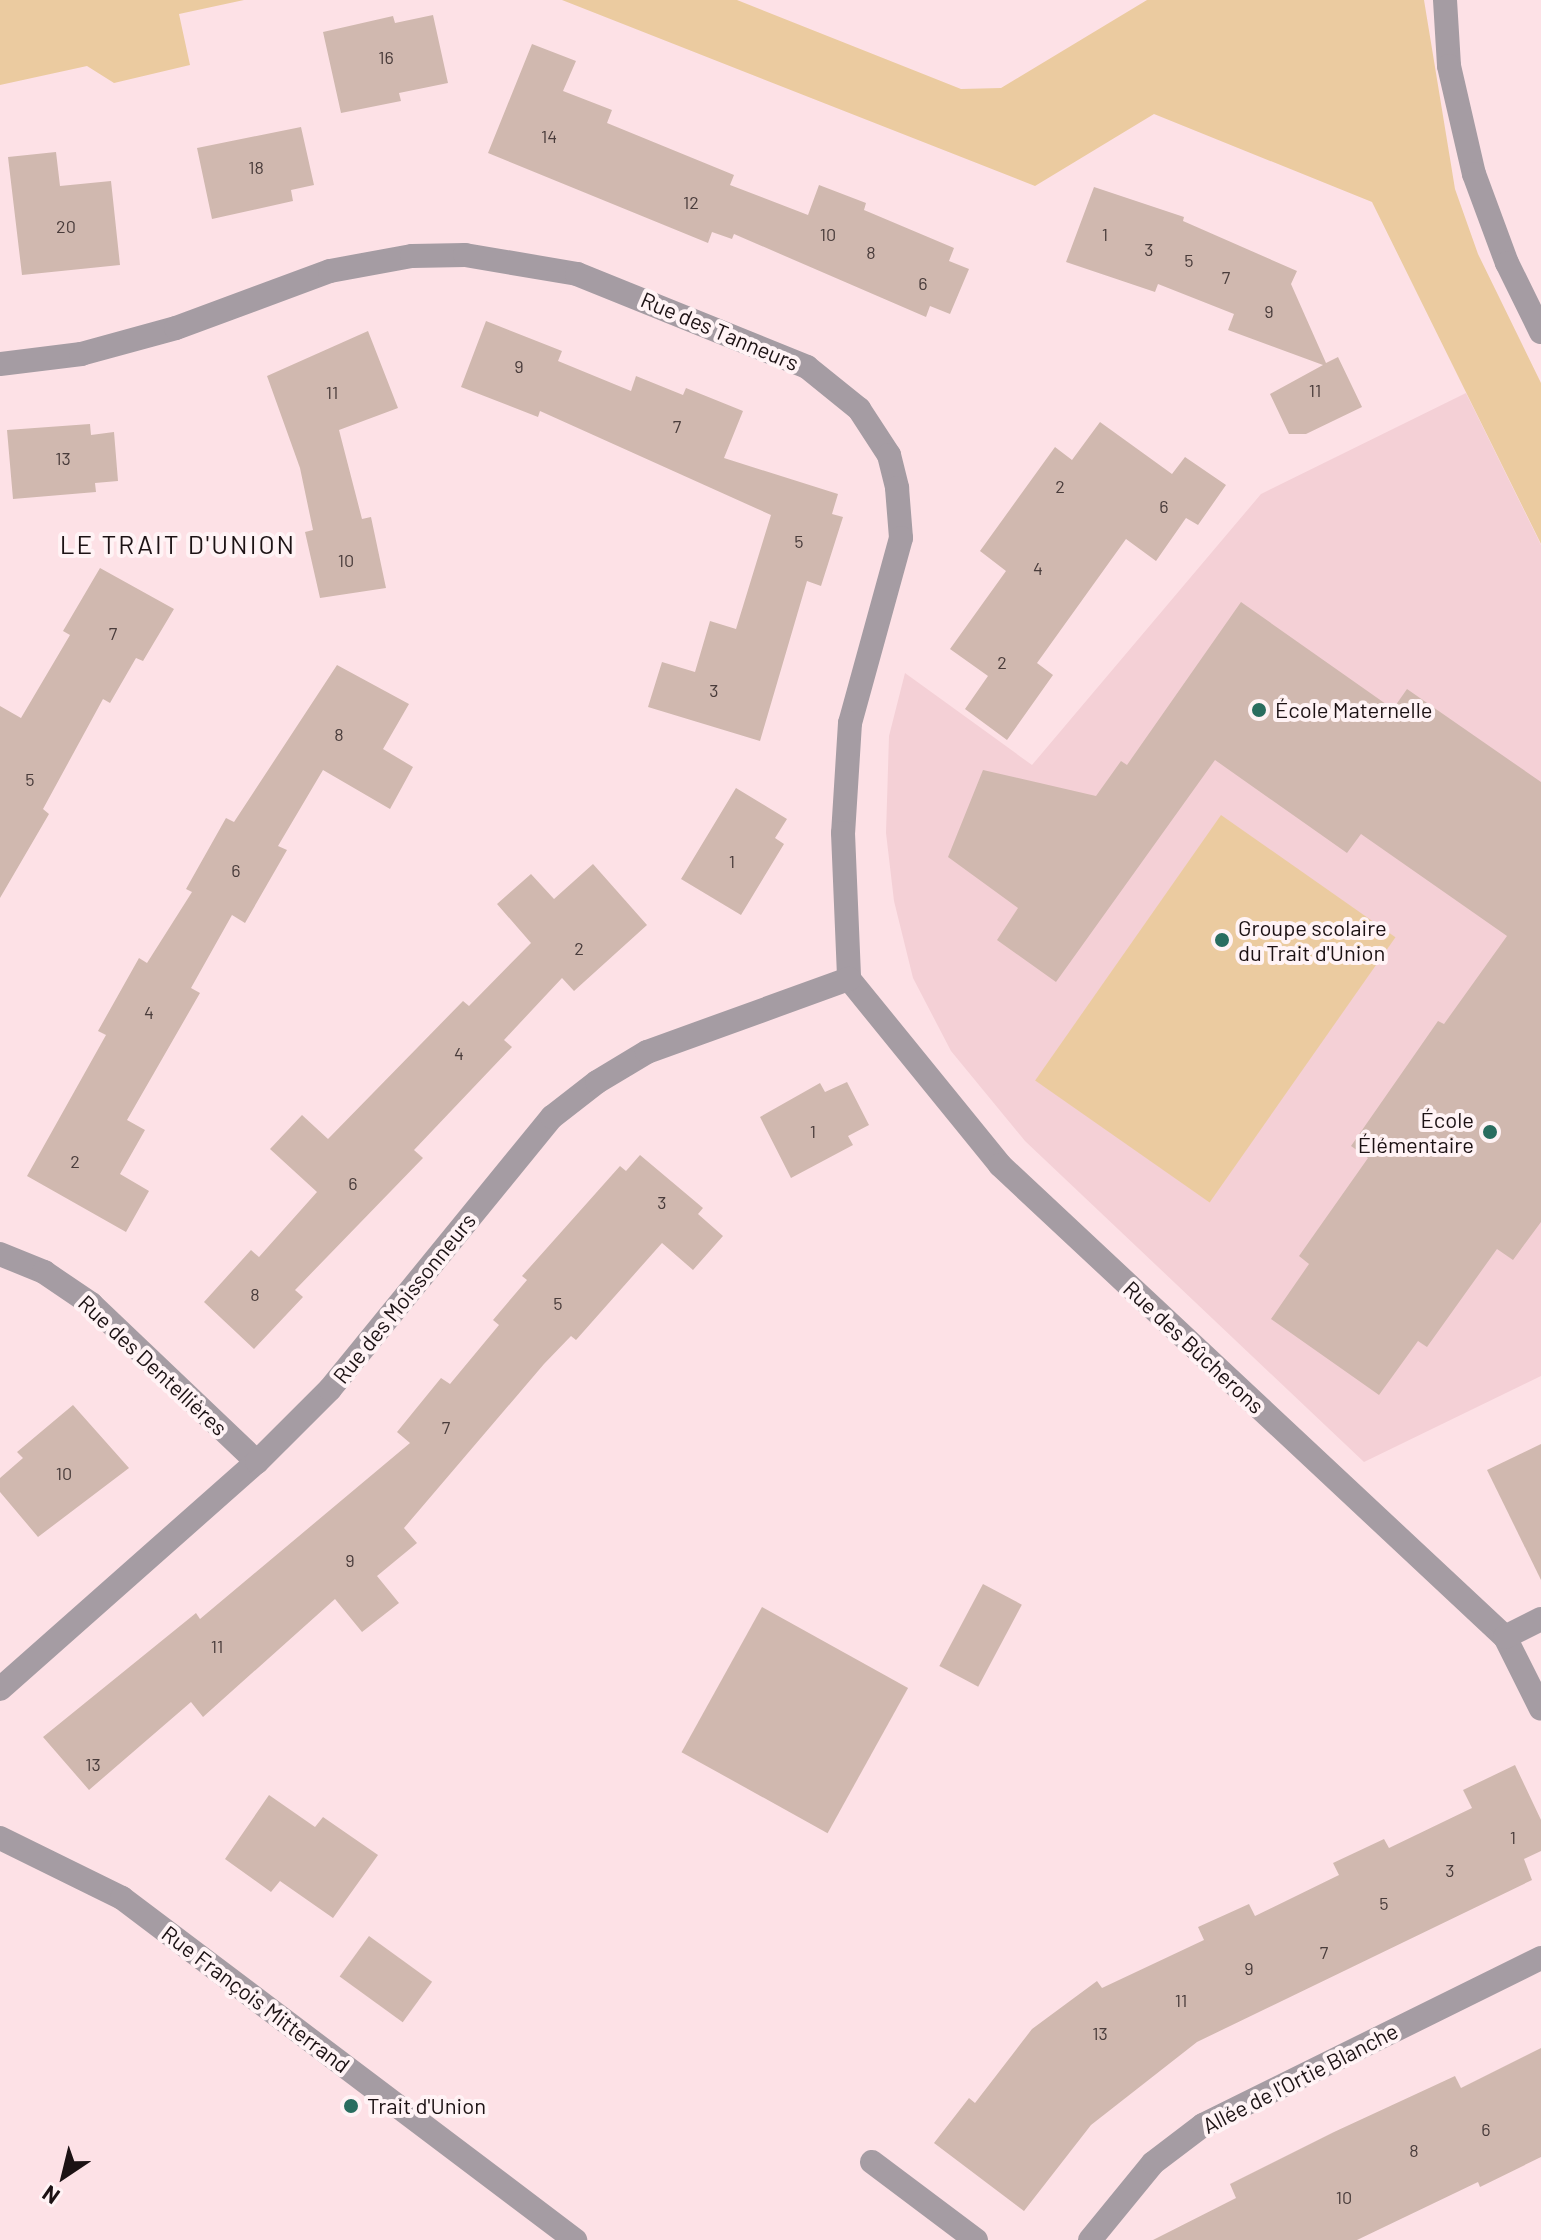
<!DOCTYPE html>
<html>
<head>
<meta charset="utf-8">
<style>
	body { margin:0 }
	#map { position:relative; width:1541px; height:2240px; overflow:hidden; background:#fde1e6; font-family:Barlow,sans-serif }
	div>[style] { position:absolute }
	.built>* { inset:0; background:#f4d0d6 }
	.green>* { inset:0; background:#ebcba0; transform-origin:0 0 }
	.building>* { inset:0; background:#d0b8af; transform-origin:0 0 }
	.minor>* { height:24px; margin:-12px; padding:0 12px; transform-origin:12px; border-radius:12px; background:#a59ca3 }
	.dots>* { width:22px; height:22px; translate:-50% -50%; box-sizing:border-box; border:4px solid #fff3f5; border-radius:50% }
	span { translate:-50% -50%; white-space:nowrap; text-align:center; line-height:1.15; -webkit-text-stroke:8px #fff3f5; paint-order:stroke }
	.number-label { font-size:18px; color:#493c3b }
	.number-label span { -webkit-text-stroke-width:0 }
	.street-label { font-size:22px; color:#1c1214 }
	.poi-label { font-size:22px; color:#1c1214 }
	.left { translate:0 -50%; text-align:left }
	.right { translate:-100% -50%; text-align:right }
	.quarter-label { font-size:26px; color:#1c1214; letter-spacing:2px }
	.north { position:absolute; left:24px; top:2136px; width:80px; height:80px; -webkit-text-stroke:6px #fff3f5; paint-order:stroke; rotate:215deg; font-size:22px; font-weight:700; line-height:32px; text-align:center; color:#1c1214 }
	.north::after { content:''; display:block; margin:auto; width:28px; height:36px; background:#1c1214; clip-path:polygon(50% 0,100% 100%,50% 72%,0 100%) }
</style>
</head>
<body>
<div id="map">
	<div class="built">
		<i style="clip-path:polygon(1466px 393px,1541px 545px,1541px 1376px,1364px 1462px,1025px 1141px,951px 1051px,913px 978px,894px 901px,886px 833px,889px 736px,905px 673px,1032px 765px,1261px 494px)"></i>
	</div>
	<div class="green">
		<i style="clip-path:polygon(0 0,244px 0,179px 14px,190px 65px,114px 83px,87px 66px,0 85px)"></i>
		<i style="clip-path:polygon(562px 0,737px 0,961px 89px,1001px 88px,1147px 0,1424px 0,1455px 189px,1478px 254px,1541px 383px,1541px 544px,1372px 202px,1154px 114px,1035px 186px)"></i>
		<i style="left:1221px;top:815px;width:213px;height:324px;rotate:35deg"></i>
	</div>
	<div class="building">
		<i style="clip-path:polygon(433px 15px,448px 83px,399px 93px,401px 101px,341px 113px,323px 32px,393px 16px,395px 23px)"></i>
		<i style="clip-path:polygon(532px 44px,576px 61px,563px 91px,612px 110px,607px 123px,734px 175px,730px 185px,808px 215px,819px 185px,866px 203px,864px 210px,954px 248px,949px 261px,969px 269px,950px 314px,930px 306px,926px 317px,734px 234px,732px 239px,712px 232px,708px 243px,488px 153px)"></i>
		<i style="clip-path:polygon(301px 127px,314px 185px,291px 190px,293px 201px,212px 219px,197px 148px)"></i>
		<i style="clip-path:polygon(56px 152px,60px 186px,111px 181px,120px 265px,22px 275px,8px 157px)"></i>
		<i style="clip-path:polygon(1094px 187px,1184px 217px,1183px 221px,1297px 271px,1291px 284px,1326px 363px,1338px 357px,1362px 407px,1306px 434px,1289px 434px,1270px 394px,1323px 365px,1228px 330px,1234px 314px,1158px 284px,1155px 292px,1066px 262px)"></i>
		<i style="clip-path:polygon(486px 321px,562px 351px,558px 361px,631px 391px,636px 376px,683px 395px,686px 388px,743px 411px,724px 458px,838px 494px,832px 514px,843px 517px,821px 586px,807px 581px,760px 741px,648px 707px,662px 662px,695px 672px,710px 621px,736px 629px,771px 515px,540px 411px,538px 417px,461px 387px)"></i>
		<i style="clip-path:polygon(368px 331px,398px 408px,339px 430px,362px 519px,371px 517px,386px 588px,320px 598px,305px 532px,313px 530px,300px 468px,267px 376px)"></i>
		<i style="clip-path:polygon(1100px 422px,1172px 474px,1185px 457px,1226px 485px,1198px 525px,1186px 518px,1156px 561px,1126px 539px,1037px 663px,1053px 675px,1007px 740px,965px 709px,988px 676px,950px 649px,1006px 571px,980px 551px,1055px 447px,1072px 460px)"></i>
		<i style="clip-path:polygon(90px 424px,91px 435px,114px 432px,118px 481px,95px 483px,96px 492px,13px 499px,7px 430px)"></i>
		<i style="clip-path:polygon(100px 568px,174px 609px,143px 661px,136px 658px,110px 703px,103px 699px,43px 809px,49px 814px,0 898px,0 706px,21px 718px,70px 635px,63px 631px)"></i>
		<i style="clip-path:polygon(1241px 602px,1393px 709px,1407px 689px,1541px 782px,1541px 1222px,1513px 1260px,1497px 1249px,1427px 1347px,1418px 1341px,1379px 1395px,1271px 1319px,1309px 1264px,1299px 1256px,1368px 1158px,1351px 1146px,1438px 1021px,1444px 1024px,1507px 936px,1361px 834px,1347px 853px,1215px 760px,1056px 982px,997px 940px,1018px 908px,948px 857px,983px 770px,1096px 796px,1121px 761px,1127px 765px)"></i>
		<i style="clip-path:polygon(337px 665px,409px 704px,383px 749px,413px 767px,390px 809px,323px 770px,278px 846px,287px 850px,245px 923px,232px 915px,191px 988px,200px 993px,127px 1120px,145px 1130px,120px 1174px,149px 1191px,126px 1232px,27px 1176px,106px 1035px,98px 1031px,139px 958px,147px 963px,192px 892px,186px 889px,226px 818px,234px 822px)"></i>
		<i style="clip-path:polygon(736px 788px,787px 819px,775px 838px,784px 844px,741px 915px,681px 879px)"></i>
		<i style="clip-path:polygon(593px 864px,647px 925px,574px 991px,562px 978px,504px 1040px,512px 1047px,414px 1150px,423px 1158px,295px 1290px,303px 1297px,254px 1349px,204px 1302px,251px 1250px,259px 1257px,317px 1192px,270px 1149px,302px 1115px,328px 1139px,463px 1001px,469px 1006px,531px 943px,497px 904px,531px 874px,554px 899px)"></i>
		<i style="clip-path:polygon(847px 1082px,869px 1125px,848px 1136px,853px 1145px,791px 1178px,760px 1117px,820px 1083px,825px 1092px)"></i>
		<i style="clip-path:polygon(640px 1155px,703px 1208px,698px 1214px,723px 1236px,693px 1270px,662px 1243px,576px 1340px,571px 1336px,544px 1364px,404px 1528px,417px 1543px,377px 1576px,399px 1603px,362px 1632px,335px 1599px,203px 1717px,191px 1702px,89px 1790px,43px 1737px,196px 1613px,200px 1619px,410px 1443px,397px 1432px,441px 1378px,450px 1384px,499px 1325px,493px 1320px,527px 1280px,522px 1276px,620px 1166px,626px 1171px)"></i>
		<i style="clip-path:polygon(73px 1405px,129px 1468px,38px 1537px,0 1492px,0 1478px,23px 1458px,17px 1452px)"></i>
		<i style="clip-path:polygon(1541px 1444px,1541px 1580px,1487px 1470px)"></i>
		<i style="left:983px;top:1584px;width:44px;height:93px;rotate:28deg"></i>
		<i style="left:762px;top:1607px;width:167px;height:166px;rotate:29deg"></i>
		<i style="clip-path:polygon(1515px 1765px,1541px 1820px,1541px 1851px,1524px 1859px,1532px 1880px,1197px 2042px,1091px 2125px,1024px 2211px,934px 2143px,969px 2098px,975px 2103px,1032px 2029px,1097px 1981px,1102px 1988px,1204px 1940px,1198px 1927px,1249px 1904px,1255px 1916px,1339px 1875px,1333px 1863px,1384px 1839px,1389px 1848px,1472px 1808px,1463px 1790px)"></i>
		<i style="clip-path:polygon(269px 1795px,315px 1827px,323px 1817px,378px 1855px,333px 1918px,280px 1881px,271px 1892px,225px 1859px)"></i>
		<i style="left:369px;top:1936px;width:78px;height:50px;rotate:36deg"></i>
		<i style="clip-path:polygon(1541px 2048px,1541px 2157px,1480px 2187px,1478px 2182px,1357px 2240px,1153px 2240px,1236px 2198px,1230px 2184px,1334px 2132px,1455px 2076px,1461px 2088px)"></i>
	</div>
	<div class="minor">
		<i style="left:1445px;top:0;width:66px;rotate:86.5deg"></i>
		<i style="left:1449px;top:66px;width:111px;rotate:77deg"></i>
		<i style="left:1474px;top:174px;width:95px;rotate:69.7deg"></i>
		<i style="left:1507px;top:263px;width:77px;rotate:63.8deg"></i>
		<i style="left:0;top:364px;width:82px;rotate:-7deg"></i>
		<i style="left:81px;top:354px;width:98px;rotate:-15.3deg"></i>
		<i style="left:176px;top:328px;width:164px;rotate:-20.3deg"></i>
		<i style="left:330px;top:271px;width:83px;rotate:-10.4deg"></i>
		<i style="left:412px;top:256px;width:53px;rotate:-1.1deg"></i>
		<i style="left:465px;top:255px;width:114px;rotate:9.6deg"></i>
		<i style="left:577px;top:274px;width:248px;rotate:22deg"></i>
		<i style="left:807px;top:367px;width:67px;rotate:38.9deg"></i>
		<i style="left:859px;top:409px;width:55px;rotate:56.9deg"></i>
		<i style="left:889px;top:455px;width:34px;rotate:76deg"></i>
		<i style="left:897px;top:488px;width:50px;rotate:85.4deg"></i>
		<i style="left:901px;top:538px;width:192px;rotate:105.4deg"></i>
		<i style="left:850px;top:723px;width:110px;rotate:93.6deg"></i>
		<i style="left:843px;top:833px;width:146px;rotate:87.6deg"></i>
		<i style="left:849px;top:979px;width:240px;rotate:50.9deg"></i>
		<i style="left:1000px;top:1165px;width:691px;rotate:43.07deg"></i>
		<i style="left:1505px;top:1637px;width:80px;rotate:63.4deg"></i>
		<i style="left:0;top:1254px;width:48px;rotate:22.2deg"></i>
		<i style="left:44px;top:1272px;width:57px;rotate:34.2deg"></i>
		<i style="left:91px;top:1304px;width:229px;rotate:43.6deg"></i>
		<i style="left:1505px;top:1637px;width:40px;rotate:-26.6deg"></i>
		<i style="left:0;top:1689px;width:343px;rotate:-41.5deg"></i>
		<i style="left:257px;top:1462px;width:103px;rotate:-45deg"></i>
		<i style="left:330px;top:1389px;width:351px;rotate:-50.8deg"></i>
		<i style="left:552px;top:1117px;width:57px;rotate:-37.9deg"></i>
		<i style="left:597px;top:1082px;width:58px;rotate:-31deg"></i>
		<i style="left:647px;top:1052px;width:215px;rotate:-19.9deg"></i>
		<i style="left:0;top:1838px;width:136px;rotate:26.2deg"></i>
		<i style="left:122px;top:1898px;width:568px;rotate:37.05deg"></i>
		<i style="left:872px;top:2162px;width:130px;rotate:36.9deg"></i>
		<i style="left:1090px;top:2240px;width:99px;rotate:-50.7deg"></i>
		<i style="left:1153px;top:2163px;width:63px;rotate:-37.2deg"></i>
		<i style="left:1203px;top:2125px;width:377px;rotate:-26.3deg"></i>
	</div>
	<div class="dots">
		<i style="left:1259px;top:710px;background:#296d5f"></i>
		<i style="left:1222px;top:940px;background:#296d5f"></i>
		<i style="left:1490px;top:1132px;background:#296d5f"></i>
		<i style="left:351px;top:2106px;background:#296d5f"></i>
	</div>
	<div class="number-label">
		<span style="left:386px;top:57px">16</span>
		<span style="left:549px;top:136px">14</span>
		<span style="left:256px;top:167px">18</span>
		<span style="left:691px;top:202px">12</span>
		<span style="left:66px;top:226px">20</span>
		<span style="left:828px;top:234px">10</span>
		<span style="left:1105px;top:234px">1</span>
		<span style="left:1149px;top:249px">3</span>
		<span style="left:871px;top:252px">8</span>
		<span style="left:1189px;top:260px">5</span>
		<span style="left:1226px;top:277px">7</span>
		<span style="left:923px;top:283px">6</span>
		<span style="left:1269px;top:311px">9</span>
		<span style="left:519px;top:366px">9</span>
		<span style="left:1315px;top:390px">11</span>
		<span style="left:332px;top:392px">11</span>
		<span style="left:677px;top:426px">7</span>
		<span style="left:63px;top:458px">13</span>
		<span style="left:1060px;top:486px">2</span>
		<span style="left:1164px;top:506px">6</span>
		<span style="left:799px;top:541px">5</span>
		<span style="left:346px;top:560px">10</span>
		<span style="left:1038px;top:568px">4</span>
		<span style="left:113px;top:633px">7</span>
		<span style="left:1002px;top:662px">2</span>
		<span style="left:714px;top:690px">3</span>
		<span style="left:339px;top:734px">8</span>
		<span style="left:30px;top:779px">5</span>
		<span style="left:732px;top:861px">1</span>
		<span style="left:236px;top:870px">6</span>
		<span style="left:579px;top:948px">2</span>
		<span style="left:149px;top:1012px">4</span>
		<span style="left:459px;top:1053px">4</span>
		<span style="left:813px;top:1131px">1</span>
		<span style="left:75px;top:1161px">2</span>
		<span style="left:353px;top:1183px">6</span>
		<span style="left:662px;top:1202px">3</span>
		<span style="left:255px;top:1294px">8</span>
		<span style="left:558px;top:1303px">5</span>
		<span style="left:446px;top:1427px">7</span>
		<span style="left:64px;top:1473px">10</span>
		<span style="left:350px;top:1560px">9</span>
		<span style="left:217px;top:1646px">11</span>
		<span style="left:93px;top:1764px">13</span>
		<span style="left:1513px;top:1837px">1</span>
		<span style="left:1450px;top:1870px">3</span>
		<span style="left:1384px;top:1903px">5</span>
		<span style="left:1324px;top:1952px">7</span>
		<span style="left:1249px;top:1968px">9</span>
		<span style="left:1181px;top:2000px">11</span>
		<span style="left:1100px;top:2033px">13</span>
		<span style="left:1486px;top:2129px">6</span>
		<span style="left:1414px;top:2150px">8</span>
		<span style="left:1344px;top:2197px">10</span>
	</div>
	<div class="street-label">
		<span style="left:720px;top:331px;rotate:23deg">Rue des Tanneurs</span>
		<span style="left:404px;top:1298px;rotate:-51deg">Rue des Moissonneurs</span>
		<span style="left:1194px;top:1347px;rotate:43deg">Rue des Bûcherons</span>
		<span style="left:153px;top:1365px;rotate:43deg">Rue des Dentellières</span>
		<span style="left:256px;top:1999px;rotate:37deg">Rue François Mitterrand</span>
		<span style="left:1300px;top:2078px;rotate:-27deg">Allée de l'Ortie Blanche</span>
	</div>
	<div class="poi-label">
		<span class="left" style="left:1275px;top:710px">École Maternelle</span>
		<span class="left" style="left:1238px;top:940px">Groupe scolaire<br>du Trait d'Union</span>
		<span class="right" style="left:1474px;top:1132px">École<br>Élémentaire</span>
		<span class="left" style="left:367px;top:2106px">Trait d'Union</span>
	</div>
	<div class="quarter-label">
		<span style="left:178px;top:544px">LE TRAIT D'UNION</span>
	</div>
	<div class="north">N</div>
</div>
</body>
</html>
